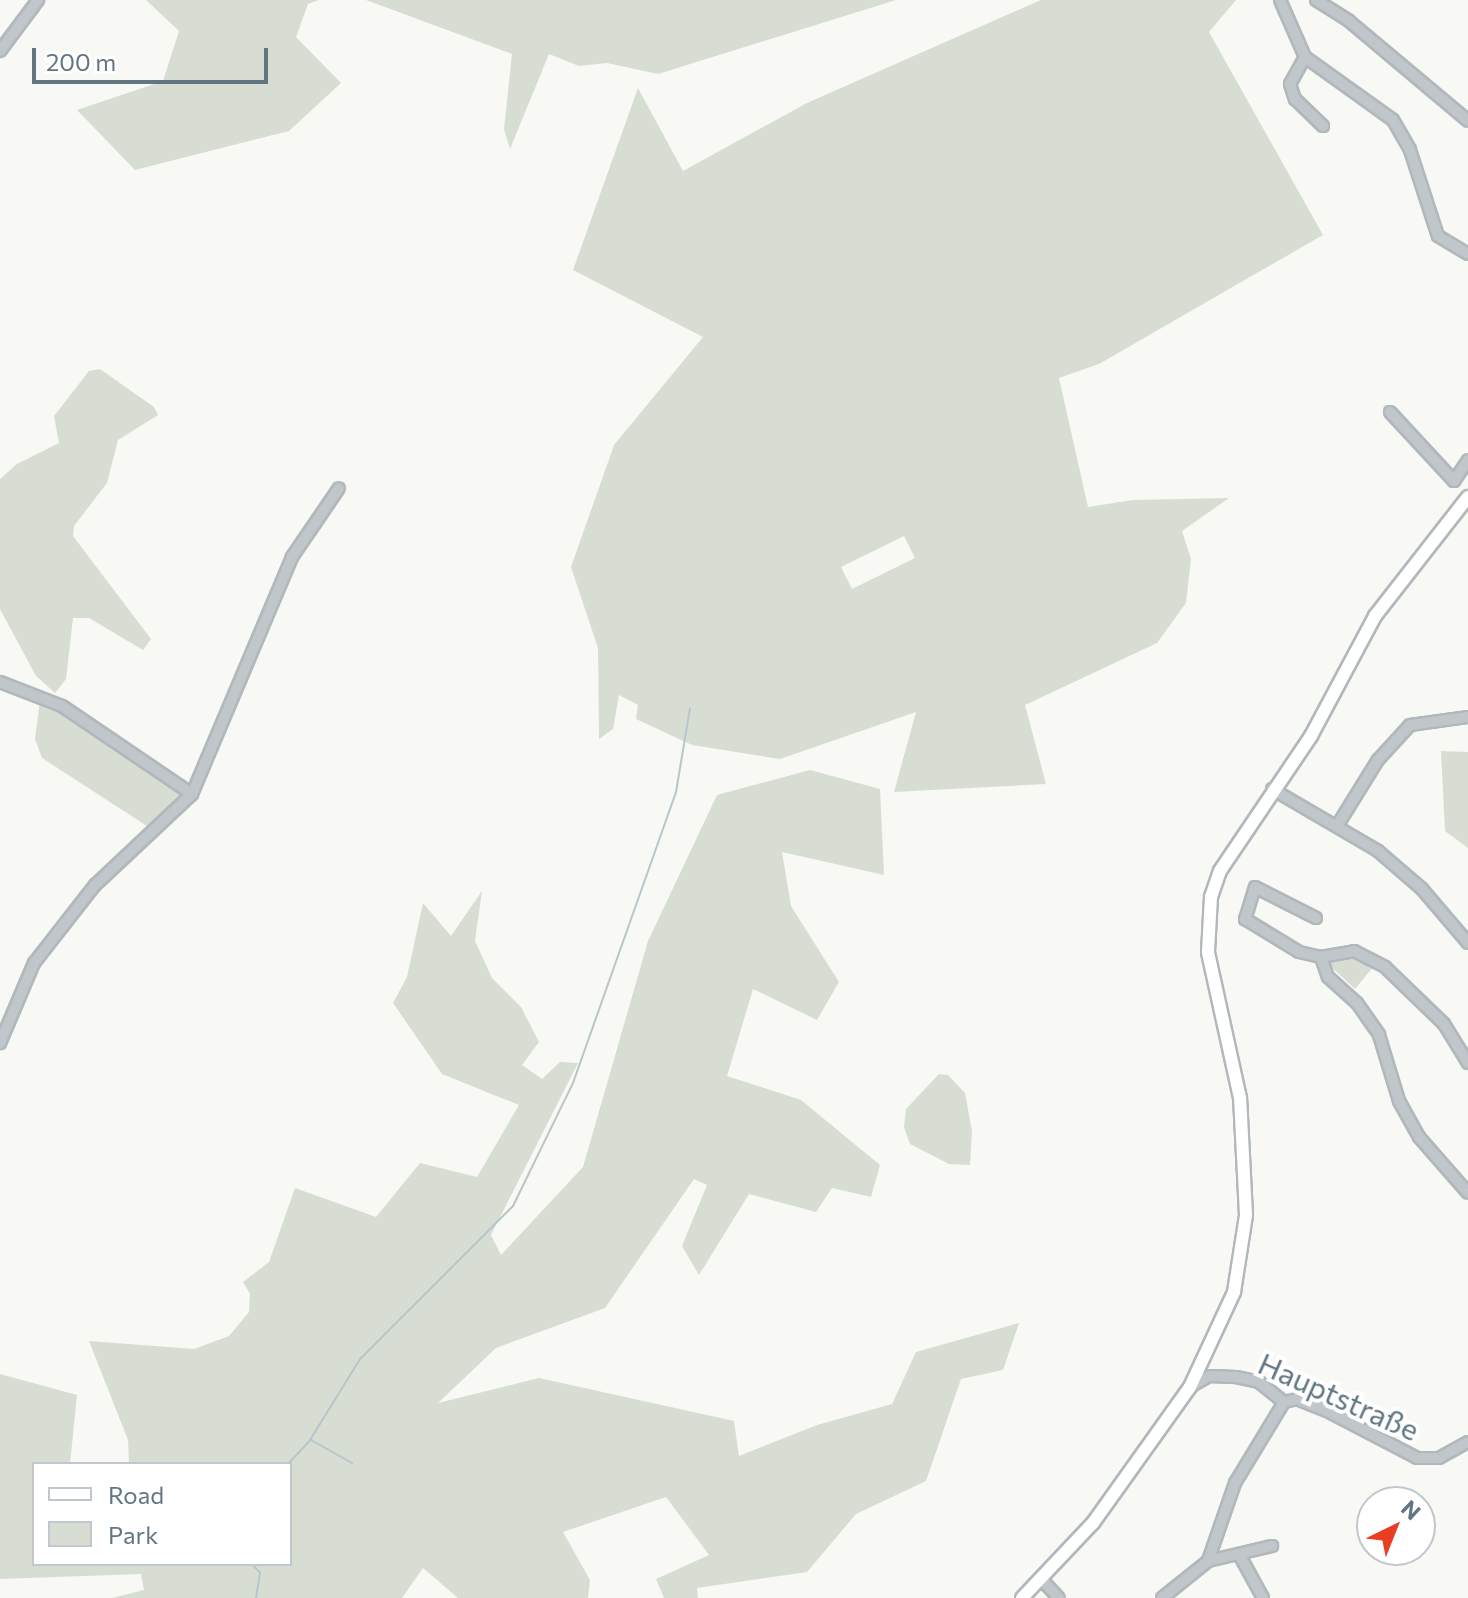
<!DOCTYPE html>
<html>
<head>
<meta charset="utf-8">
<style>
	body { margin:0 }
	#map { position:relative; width:1468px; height:1598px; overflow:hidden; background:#f8f8f5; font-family:Commissioner,sans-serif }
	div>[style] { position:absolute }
	.green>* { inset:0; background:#d8ddd4 }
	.stream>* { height:2px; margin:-1px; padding:0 1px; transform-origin:1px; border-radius:1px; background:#b7c6c9 }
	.roads { filter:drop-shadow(2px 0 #b1b8bc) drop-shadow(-2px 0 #b1b8bc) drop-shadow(0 2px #b1b8bc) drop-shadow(0 -2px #b1b8bc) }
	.minor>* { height:10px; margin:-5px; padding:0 5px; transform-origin:5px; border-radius:5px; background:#c0c6c9 }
	.major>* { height:12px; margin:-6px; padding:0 6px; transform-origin:6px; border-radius:6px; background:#fff }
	span { translate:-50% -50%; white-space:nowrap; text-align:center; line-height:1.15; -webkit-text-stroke:8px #fff; paint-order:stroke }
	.street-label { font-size:30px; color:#617681 }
	.legend { position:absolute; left:32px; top:1462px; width:260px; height:104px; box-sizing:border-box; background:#fff; border:2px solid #c0c8cd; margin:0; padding:10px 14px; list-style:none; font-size:24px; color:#617681 }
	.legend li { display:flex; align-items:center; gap:16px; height:40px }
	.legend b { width:40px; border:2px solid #c0c8cd }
	.north { position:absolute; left:1356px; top:1486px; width:80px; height:80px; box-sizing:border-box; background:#fff; border:2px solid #c0c8cd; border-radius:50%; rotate:43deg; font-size:22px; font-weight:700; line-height:32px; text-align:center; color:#617681 }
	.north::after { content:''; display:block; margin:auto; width:28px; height:36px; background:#ea3e22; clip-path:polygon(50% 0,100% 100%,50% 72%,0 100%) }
	.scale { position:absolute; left:32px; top:48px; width:236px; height:36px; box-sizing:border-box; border:4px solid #617681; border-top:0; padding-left:10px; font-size:24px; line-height:28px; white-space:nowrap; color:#617681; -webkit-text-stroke:6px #fff; paint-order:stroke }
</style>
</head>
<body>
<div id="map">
	<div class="green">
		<i style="clip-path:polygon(146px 0,319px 0,308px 4px,296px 37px,341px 83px,289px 131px,135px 170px,77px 110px,163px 81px,179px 31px)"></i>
		<i style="clip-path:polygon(366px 0,896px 0,658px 74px,607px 63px,579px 66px,549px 54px,510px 149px,504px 129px,512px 54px)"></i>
		<i style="clip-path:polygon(evenodd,1041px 0,1236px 0,1209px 32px,1323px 235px,1099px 364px,1059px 378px,1088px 507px,1133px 500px,1229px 498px,1182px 531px,1191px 559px,1186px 603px,1157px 643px,1025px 705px,1046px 784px,894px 792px,916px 712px,780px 759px,692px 745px,636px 719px,638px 705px,619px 695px,613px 729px,599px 739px,598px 648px,571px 567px,614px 445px,703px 337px,573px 270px,638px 88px,683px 171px,807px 103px,1041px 0,904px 536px,915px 558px,852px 589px,841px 567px,904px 536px)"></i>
		<i style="clip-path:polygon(100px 369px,154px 407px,158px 415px,118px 440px,107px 483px,74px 526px,73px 536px,151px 639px,143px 650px,89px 618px,73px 618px,66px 679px,55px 693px,36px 676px,0 609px,0 479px,17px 464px,59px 443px,54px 416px,89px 371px)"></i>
		<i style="clip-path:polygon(40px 700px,182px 792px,180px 801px,150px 828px,42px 758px,35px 739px)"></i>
		<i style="clip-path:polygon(1441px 751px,1468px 752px,1468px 848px,1445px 831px)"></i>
		<i style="clip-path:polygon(810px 770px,880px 789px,884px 875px,782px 852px,791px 906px,839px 982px,817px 1020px,753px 989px,727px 1076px,801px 1100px,880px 1165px,871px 1197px,832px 1188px,816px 1212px,749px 1194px,699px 1275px,682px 1246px,707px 1185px,694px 1179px,605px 1308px,496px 1348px,438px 1403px,539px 1378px,734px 1421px,739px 1456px,817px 1425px,892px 1404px,916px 1352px,1019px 1323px,1003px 1370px,961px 1379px,926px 1481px,856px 1514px,807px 1572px,697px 1588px,698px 1598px,664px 1598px,656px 1579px,709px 1555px,666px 1497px,563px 1532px,590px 1580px,588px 1598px,458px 1598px,423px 1568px,402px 1598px,112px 1598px,144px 1590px,141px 1574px,0 1579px,0 1374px,77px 1395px,70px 1464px,34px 1464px,34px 1564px,290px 1564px,290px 1464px,129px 1464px,128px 1440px,89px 1341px,194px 1349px,229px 1336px,249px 1312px,250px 1294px,243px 1282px,269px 1262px,295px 1188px,376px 1217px,420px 1163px,477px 1177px,519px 1105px,442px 1074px,393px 1003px,407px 977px,423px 903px,451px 936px,482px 891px,475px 941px,492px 978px,521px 1007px,539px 1042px,522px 1065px,542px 1079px,560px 1062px,578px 1063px,491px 1235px,501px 1255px,583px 1167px,648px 941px,717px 795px)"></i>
		<i style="clip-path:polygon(1340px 954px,1373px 967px,1355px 989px,1328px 964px,1328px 958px)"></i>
		<i style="clip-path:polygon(939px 1074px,948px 1075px,965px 1093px,972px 1131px,970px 1165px,949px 1164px,910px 1144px,904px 1127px,906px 1109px)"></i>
	</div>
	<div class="stream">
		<i style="left:311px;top:1440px;width:47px;rotate:29.3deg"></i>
		<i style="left:288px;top:1464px;width:33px;rotate:-47deg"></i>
		<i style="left:310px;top:1440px;width:95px;rotate:-58.3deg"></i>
		<i style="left:360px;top:1359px;width:216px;rotate:-45deg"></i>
		<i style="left:513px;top:1206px;width:137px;rotate:-64deg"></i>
		<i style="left:573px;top:1083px;width:309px;rotate:-70.5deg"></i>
		<i style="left:676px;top:792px;width:85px;rotate:-80.5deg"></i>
		<i style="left:252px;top:1564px;width:12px;rotate:48deg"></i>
		<i style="left:260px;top:1573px;width:25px;rotate:99deg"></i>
	</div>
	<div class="roads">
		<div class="minor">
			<i style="left:1280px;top:0;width:62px;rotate:66.3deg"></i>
			<i style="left:1305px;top:57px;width:108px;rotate:35.6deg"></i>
			<i style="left:1393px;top:120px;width:34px;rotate:60deg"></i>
			<i style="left:1410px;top:150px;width:90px;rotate:72deg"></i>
			<i style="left:1438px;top:236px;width:35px;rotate:31deg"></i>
			<i style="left:1316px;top:0;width:39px;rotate:32deg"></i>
			<i style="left:1349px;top:21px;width:155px;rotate:40deg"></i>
			<i style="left:0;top:51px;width:64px;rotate:-53.3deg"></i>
			<i style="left:1305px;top:57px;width:31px;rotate:119deg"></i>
			<i style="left:1290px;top:84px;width:16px;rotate:72deg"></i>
			<i style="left:1295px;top:99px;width:39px;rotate:44deg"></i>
			<i style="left:1390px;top:412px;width:94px;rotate:47.2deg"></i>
			<i style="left:1454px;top:481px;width:25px;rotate:-56deg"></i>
			<i style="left:0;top:682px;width:66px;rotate:21.2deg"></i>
			<i style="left:62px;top:706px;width:157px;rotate:34.1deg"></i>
			<i style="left:192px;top:794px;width:133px;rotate:136.8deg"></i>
			<i style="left:95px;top:885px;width:99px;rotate:128deg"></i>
			<i style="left:34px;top:963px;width:87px;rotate:113deg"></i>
			<i style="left:1272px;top:789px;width:123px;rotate:30.3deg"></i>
			<i style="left:1378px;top:851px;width:58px;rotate:40.8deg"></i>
			<i style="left:1422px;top:889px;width:71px;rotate:49.6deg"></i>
			<i style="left:192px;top:794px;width:257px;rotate:-67.1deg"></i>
			<i style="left:292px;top:557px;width:83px;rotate:-55.7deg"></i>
			<i style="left:1337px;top:826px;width:78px;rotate:-58.2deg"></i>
			<i style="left:1378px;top:760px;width:47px;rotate:-47.6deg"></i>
			<i style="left:1410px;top:725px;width:59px;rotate:-7.9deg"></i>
			<i style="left:1316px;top:918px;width:68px;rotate:-153.1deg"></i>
			<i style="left:1255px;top:887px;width:34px;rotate:107deg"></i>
			<i style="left:1245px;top:919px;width:63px;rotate:31.4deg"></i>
			<i style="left:1299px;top:952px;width:23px;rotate:13deg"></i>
			<i style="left:1321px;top:957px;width:34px;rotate:-10deg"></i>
			<i style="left:1354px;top:951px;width:35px;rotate:27deg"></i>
			<i style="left:1385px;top:967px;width:82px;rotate:44deg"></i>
			<i style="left:1444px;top:1024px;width:46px;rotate:58.4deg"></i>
			<i style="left:1321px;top:957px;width:21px;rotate:71deg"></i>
			<i style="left:1328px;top:977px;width:39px;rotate:42deg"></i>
			<i style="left:1357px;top:1003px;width:39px;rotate:55deg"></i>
			<i style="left:1379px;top:1035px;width:69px;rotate:73.1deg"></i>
			<i style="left:1399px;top:1101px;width:41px;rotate:60.9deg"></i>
			<i style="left:1419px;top:1137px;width:74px;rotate:48.8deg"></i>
			<i style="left:1190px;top:1387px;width:22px;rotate:-30deg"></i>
			<i style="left:1209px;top:1376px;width:27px;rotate:2deg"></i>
			<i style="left:1236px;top:1377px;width:24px;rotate:12deg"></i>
			<i style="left:1259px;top:1382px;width:32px;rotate:39deg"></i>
			<i style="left:1284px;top:1402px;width:13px;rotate:-13deg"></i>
			<i style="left:1297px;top:1399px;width:37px;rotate:22deg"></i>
			<i style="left:1331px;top:1413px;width:97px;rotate:27.6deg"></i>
			<i style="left:1417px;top:1458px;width:22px"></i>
			<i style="left:1439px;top:1458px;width:33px;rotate:-29deg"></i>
			<i style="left:1240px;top:1556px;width:48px;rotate:61.3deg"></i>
			<i style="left:1208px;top:1561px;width:66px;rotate:-13.2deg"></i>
			<i style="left:1043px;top:1581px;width:23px;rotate:47deg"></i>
			<i style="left:1162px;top:1598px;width:59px;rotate:-38.8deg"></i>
			<i style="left:1208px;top:1561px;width:83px;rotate:-70.9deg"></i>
			<i style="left:1235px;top:1483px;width:95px;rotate:-58.8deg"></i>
		</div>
		<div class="major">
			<i style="left:1022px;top:1598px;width:103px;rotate:-46.6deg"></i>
			<i style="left:1093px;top:1523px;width:167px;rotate:-54.5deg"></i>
			<i style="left:1190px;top:1387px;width:105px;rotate:-65.1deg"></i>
			<i style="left:1234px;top:1292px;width:78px;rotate:-81.1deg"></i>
			<i style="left:1246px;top:1215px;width:117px;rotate:-92.9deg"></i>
			<i style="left:1240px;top:1098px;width:149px;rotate:-102.4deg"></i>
			<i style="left:1208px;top:952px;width:55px;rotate:-86.9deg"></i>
			<i style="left:1211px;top:897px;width:28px;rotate:-71deg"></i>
			<i style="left:1220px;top:871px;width:163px;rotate:-56deg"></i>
			<i style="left:1311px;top:736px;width:136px;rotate:-61.9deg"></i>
			<i style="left:1375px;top:616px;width:151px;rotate:-52deg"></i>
		</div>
	</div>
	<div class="street-label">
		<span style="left:1339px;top:1396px;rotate:24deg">Hauptstraße</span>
	</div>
	<ul class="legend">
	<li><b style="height:10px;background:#fff"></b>Road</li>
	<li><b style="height:22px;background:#d8ddd4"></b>Park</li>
	</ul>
	<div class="north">N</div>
	<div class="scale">200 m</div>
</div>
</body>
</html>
